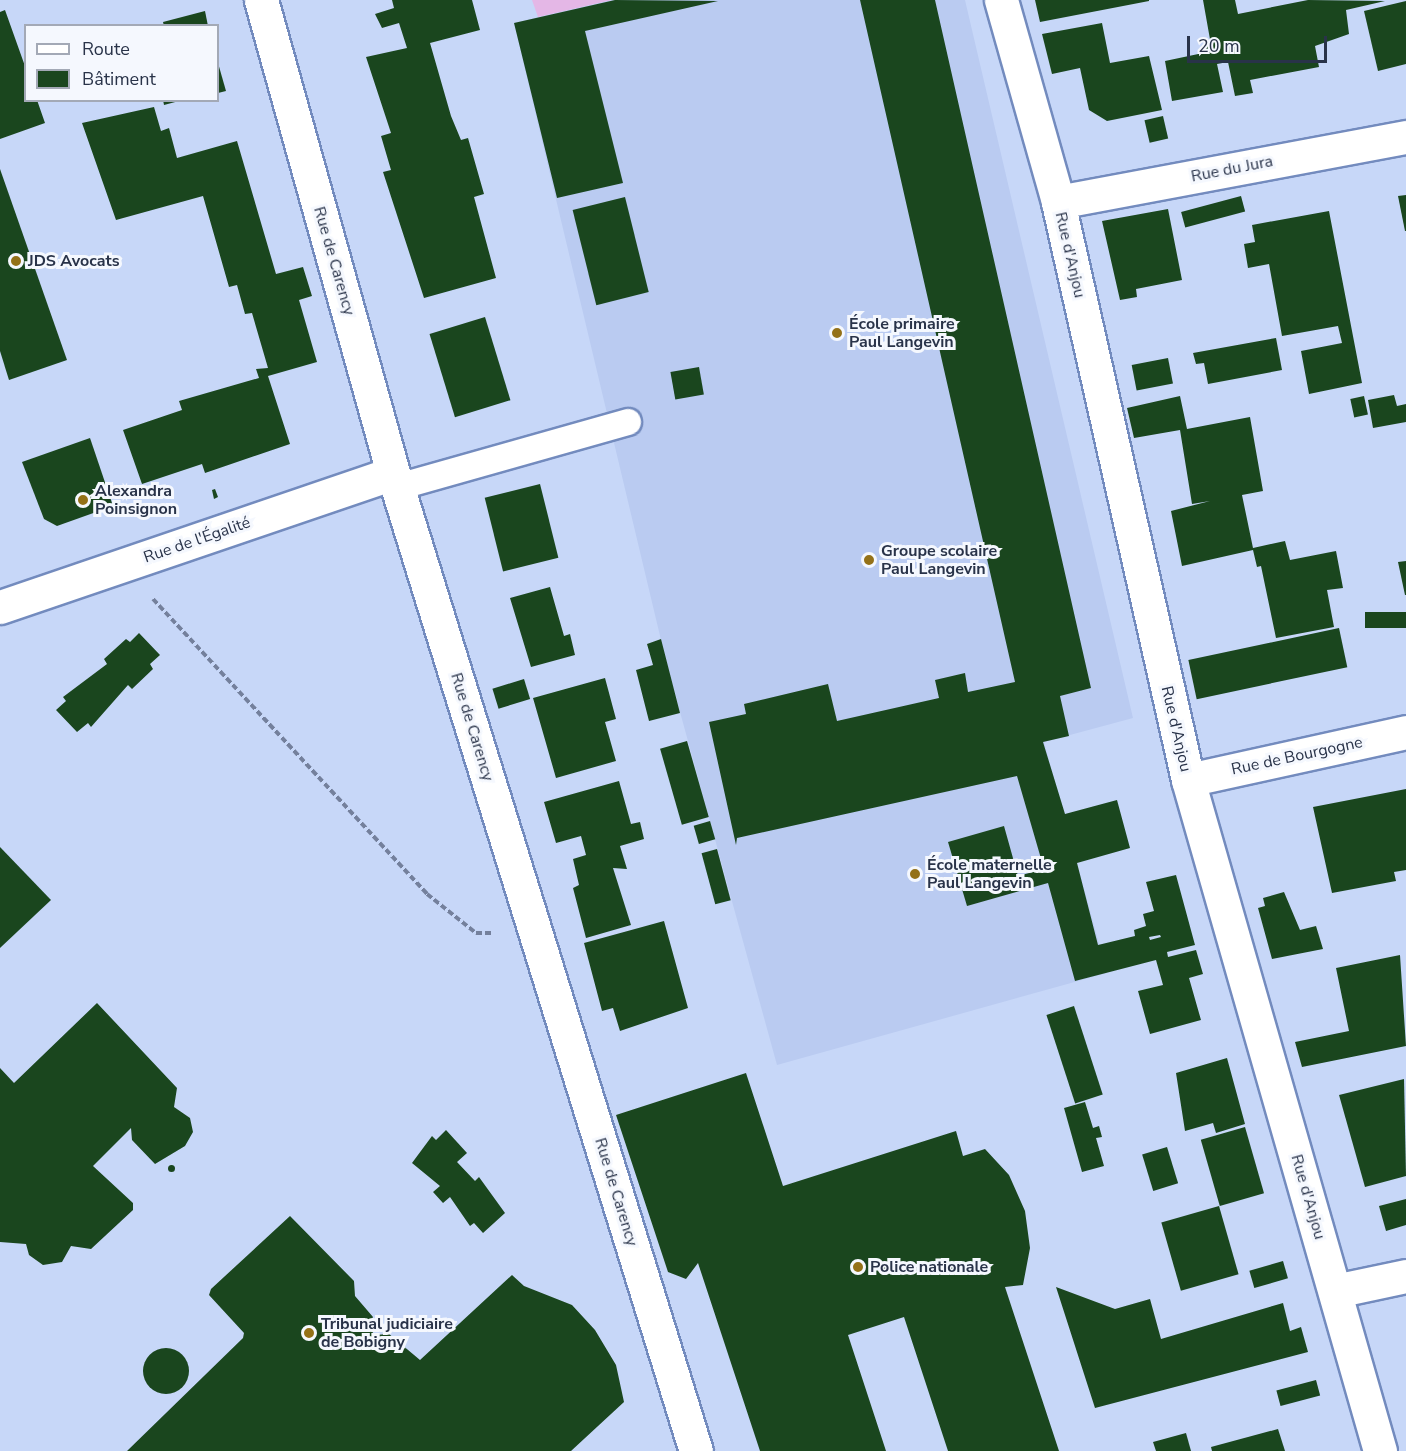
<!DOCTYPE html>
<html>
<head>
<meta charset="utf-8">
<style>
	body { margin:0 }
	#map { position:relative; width:1406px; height:1451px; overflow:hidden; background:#c7d7f8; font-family:"Nunito Sans",sans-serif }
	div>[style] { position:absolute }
	.built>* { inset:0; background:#bacbf1 }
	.green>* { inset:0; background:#e4b7e6 }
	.building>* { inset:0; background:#1a461e; transform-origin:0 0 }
	.round { border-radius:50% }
	.path>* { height:4px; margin-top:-2px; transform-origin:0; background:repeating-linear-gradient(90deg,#74809c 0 6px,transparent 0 9px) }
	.roads { filter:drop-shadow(2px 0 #738bbe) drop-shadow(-2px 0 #738bbe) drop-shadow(0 2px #738bbe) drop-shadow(0 -2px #738bbe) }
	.service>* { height:26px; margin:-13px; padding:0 13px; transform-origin:13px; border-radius:13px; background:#fff }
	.minor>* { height:33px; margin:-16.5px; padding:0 16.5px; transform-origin:16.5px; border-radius:16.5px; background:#fff }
	.dots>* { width:16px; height:16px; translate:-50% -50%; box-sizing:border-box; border:3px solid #f5f8fe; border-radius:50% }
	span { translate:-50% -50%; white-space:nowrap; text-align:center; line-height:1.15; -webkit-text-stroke:6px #f5f8fe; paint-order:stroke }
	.street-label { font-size:16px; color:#293349 }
	.poi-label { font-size:16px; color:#293349; font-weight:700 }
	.left { translate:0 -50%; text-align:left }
	.legend { position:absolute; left:24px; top:24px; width:195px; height:78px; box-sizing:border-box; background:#f5f8fe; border:2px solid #a3a9b6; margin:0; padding:8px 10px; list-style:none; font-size:18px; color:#293349 }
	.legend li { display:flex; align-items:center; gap:12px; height:30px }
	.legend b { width:30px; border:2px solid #a3a9b6 }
	.scale { position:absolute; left:1187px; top:36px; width:140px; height:27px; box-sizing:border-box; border:3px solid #293349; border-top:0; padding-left:8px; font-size:18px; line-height:21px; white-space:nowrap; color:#293349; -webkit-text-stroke:4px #f5f8fe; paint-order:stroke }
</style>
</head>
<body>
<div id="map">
	<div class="built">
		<i style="clip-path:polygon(612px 0,965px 0,1133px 718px,1044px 742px,1107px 973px,777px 1065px,666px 661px,514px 23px)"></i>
	</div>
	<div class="green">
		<i style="clip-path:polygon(532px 0,612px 0,538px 17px)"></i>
	</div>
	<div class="building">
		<i style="clip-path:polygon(392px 0,472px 0,480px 30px,430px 43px,451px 116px,461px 140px,468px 138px,484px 194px,474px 197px,496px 278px,424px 298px,383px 172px,391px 170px,381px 136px,391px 133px,366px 57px,407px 48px,399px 23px,382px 28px,375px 14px,394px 8px)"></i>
		<i style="clip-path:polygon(615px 0,718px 1px,585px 31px,623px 183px,557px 198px,514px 23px)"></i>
		<i style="clip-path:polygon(evenodd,860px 0,935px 0,1091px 688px,1060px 696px,1069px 736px,1043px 742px,1065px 814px,1117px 800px,1130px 848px,1077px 863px,1098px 945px,1135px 936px,1134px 930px,1146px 926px,1143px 914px,1154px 911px,1146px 882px,1176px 875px,1195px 945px,1167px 952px,1168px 957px,1196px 950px,1203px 974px,1189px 978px,1201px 1020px,1150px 1034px,1138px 991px,1163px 985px,1156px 960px,1075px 981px,1048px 883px,967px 906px,948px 842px,1004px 826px,1018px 876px,1044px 869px,1017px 776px,737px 838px,736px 845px,709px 722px,746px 714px,744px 704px,828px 684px,837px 721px,939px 698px,935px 680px,965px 673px,968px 692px,1015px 682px,860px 0,1160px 935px,1161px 937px,1150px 940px,1149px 937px,1160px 935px)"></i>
		<i style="clip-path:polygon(1035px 0,1149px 0,1149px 1px,1040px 22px)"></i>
		<i style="clip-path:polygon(1203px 0,1235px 0,1238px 14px,1308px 0,1385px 1px,1346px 10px,1349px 34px,1315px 46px,1319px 67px,1250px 80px,1253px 93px,1235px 96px,1228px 62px,1217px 64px,1223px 92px,1172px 101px,1165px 61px,1203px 53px,1201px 46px,1211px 45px)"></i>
		<i style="clip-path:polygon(1406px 1px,1406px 64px,1378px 71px,1364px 11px)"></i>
		<i style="clip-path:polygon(5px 10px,26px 69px,26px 100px,37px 100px,45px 123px,0 139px,0 12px)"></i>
		<i style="clip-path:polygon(205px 11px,208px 26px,164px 26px,163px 22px)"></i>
		<i style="clip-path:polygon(1102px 23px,1110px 63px,1149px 56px,1162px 110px,1107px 121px,1089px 110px,1080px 68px,1052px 74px,1042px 34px)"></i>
		<i style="clip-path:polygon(218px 63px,226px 91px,218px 93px)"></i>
		<i style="clip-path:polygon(163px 100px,179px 100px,179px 101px,164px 105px)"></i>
		<i style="clip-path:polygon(154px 107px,161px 131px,169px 128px,177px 158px,237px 141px,276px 274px,303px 267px,312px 296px,299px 300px,317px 362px,268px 376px,290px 444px,205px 473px,202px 464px,142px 484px,123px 430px,182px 410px,179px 401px,259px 378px,256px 369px,268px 368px,252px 313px,245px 314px,237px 285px,229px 287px,203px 196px,116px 220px,82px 123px)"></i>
		<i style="left:1163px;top:116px;width:23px;height:19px;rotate:77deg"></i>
		<i style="clip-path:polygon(0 169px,67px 360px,9px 380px,0 351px)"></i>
		<i style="clip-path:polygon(1406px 195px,1406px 231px,1405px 231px,1398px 196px)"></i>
		<i style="left:1241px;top:196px;width:16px;height:62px;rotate:75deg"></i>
		<i style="left:625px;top:197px;width:98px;height:54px;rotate:76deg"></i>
		<i style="clip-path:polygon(1168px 209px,1182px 280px,1136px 289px,1137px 297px,1120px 300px,1102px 221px)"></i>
		<i style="clip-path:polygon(1329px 211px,1362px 383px,1309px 394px,1301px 351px,1342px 343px,1338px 326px,1282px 336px,1269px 264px,1248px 268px,1244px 244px,1255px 242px,1252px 225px)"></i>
		<i style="left:485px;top:317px;width:87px;height:58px;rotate:73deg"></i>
		<i style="clip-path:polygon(1276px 338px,1282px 370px,1208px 384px,1204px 363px,1196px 364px,1193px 353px)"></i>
		<i style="left:1168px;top:358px;width:26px;height:37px;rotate:79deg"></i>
		<i style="left:699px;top:367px;width:28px;height:29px;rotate:80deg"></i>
		<i style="clip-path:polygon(1394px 395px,1397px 406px,1406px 404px,1406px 422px,1373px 428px,1368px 400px)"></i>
		<i style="clip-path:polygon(1180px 396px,1187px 429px,1250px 417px,1263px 491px,1242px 495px,1253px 548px,1285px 541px,1290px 560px,1336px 551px,1343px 588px,1327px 590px,1334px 627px,1276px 638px,1261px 566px,1257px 567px,1253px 550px,1182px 566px,1171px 511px,1210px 501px,1192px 504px,1180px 430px,1134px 438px,1127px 408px)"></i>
		<i style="left:1364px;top:396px;width:19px;height:14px;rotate:78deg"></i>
		<i style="clip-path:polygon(90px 438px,113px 506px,57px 526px,44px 519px,22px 462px)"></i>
		<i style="left:540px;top:484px;width:76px;height:57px;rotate:76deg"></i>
		<i style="clip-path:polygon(215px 489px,218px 497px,214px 499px,212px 490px)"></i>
		<i style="clip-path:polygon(1406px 561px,1406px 595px,1405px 595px,1398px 562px)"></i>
		<i style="clip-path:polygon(550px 587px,564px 636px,570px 634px,575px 655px,531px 667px,510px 598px)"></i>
		<i style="left:1406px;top:612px;width:16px;height:41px;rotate:90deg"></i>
		<i style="left:1339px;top:628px;width:40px;height:154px;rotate:78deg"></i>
		<i style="clip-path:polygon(139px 633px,160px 655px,150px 664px,153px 669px,132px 689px,128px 685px,91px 727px,88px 723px,77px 732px,56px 710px,66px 701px,63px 697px,107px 664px,104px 659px,126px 639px,130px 642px)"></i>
		<i style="clip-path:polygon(661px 639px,680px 713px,649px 721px,636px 670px,653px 665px,647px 644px)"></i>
		<i style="clip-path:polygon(605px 678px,616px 719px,605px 722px,616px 761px,556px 778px,533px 698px)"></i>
		<i style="left:524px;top:679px;width:21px;height:33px;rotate:73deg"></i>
		<i style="left:687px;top:741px;width:79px;height:28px;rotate:74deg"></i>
		<i style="clip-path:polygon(619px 781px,631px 824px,640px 822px,644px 839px,620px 846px,627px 869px,613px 868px,631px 925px,586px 938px,573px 888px,579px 885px,573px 859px,586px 855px,581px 836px,556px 843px,544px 802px)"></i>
		<i style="clip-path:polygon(1406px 789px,1406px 870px,1394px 872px,1396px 881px,1332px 893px,1313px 807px)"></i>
		<i style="left:710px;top:821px;width:19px;height:17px;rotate:74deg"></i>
		<i style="clip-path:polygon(0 847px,51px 900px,0 948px)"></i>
		<i style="left:717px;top:849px;width:53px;height:16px;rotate:75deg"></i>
		<i style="clip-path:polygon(1284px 892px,1300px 930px,1316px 926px,1323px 949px,1272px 959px,1258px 908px,1265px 906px,1263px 898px)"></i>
		<i style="clip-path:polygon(664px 921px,688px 1008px,620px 1031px,613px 1008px,602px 1011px,584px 943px)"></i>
		<i style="clip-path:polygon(1400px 955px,1406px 1046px,1302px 1067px,1295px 1042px,1349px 1031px,1336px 968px)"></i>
		<i style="clip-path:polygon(97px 1003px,177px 1088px,174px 1107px,190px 1118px,193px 1132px,185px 1146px,155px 1164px,132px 1140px,131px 1128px,93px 1166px,133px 1203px,133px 1210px,91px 1249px,71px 1246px,62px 1262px,43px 1265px,29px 1255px,26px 1244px,0 1242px,0 1068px,14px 1083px)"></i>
		<i style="left:1074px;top:1006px;width:93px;height:29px;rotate:72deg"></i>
		<i style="clip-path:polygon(1227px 1058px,1245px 1124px,1216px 1133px,1213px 1123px,1185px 1131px,1176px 1073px)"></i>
		<i style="clip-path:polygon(746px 1073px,783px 1186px,956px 1131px,963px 1156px,985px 1149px,1009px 1175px,1025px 1211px,1030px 1248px,1023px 1285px,1005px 1287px,1059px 1451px,948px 1451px,904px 1317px,848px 1335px,886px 1451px,760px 1451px,698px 1263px,686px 1279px,668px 1272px,616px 1115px)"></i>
		<i style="clip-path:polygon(1404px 1079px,1406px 1176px,1365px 1187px,1339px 1095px)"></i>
		<i style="clip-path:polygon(1085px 1102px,1093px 1128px,1099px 1126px,1102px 1137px,1096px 1138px,1104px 1166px,1082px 1172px,1064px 1108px)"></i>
		<i style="left:1245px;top:1127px;width:69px;height:46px;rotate:74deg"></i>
		<i style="clip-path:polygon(446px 1130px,467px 1153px,457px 1162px,475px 1181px,479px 1177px,505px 1213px,483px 1233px,474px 1223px,470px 1226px,450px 1197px,443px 1203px,433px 1192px,440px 1186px,412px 1163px,432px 1136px,436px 1140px)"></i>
		<i style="left:1167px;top:1147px;width:38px;height:26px;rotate:73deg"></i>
		<i class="round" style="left:167.5px;top:1164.5px;width:7px;height:7px"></i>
		<i style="clip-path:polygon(1406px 1199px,1406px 1225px,1386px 1231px,1379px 1206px)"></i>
		<i style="left:1219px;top:1206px;width:71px;height:60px;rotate:74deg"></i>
		<i style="clip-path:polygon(290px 1216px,354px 1281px,355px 1296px,373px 1317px,368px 1327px,375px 1335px,389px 1334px,420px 1360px,512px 1275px,524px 1286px,572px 1305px,595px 1330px,616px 1365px,624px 1402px,571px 1451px,127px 1451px,243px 1338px,244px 1333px,209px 1295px,211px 1289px)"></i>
		<i style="left:1283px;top:1261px;width:18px;height:35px;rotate:74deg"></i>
		<i style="clip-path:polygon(1056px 1287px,1115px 1309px,1150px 1299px,1161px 1339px,1283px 1303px,1290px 1331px,1301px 1327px,1308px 1352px,1095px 1408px)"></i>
		<i class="round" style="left:143px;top:1348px;width:46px;height:46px"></i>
		<i style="left:1316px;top:1380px;width:16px;height:41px;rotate:75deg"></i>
		<i style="clip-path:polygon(1278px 1429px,1285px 1451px,1212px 1451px,1211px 1447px)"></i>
		<i style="clip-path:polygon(1186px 1433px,1191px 1451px,1156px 1451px,1153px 1442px)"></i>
	</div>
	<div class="path">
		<i style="left:153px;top:599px;width:403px;rotate:47.1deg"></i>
		<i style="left:427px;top:894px;width:63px;rotate:38.5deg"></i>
		<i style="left:476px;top:933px;width:16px"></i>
	</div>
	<div class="roads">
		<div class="service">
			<i style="left:398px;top:487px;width:239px;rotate:-15.8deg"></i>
		</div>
		<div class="minor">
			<i style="left:261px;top:0;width:491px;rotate:74.4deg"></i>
			<i style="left:393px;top:473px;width:1024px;rotate:72.79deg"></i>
			<i style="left:1001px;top:0;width:210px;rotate:74.2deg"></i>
			<i style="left:1058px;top:202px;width:592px;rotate:77.32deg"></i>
			<i style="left:1188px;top:780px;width:698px;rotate:74.03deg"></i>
			<i style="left:1058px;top:202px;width:354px;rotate:-10.6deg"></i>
			<i style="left:0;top:607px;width:415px;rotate:-18.8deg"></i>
			<i style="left:1188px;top:780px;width:223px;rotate:-12.4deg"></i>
			<i style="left:1335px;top:1291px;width:73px;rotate:-11.9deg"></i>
		</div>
	</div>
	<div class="dots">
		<i style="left:16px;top:261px;background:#947118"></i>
		<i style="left:837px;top:333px;background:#947118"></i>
		<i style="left:83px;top:500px;background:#947118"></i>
		<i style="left:869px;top:560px;background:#947118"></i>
		<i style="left:915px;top:874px;background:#947118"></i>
		<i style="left:858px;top:1267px;background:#947118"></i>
		<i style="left:309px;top:1333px;background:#947118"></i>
	</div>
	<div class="street-label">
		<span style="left:1232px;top:169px;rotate:-11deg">Rue du Jura</span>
		<span style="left:1070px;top:255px;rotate:77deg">Rue d'Anjou</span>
		<span style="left:334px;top:261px;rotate:74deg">Rue de Carency</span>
		<span style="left:197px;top:540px;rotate:-19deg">Rue de l'Égalité</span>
		<span style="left:472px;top:727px;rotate:73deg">Rue de Carency</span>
		<span style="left:1176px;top:729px;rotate:77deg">Rue d'Anjou</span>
		<span style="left:1297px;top:756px;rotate:-12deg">Rue de Bourgogne</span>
		<span style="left:616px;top:1192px;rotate:73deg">Rue de Carency</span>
		<span style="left:1308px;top:1197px;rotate:74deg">Rue d'Anjou</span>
	</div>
	<div class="poi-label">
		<span class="left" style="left:28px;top:261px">JDS Avocats</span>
		<span class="left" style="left:849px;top:333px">École primaire<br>Paul Langevin</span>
		<span class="left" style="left:95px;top:500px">Alexandra<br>Poinsignon</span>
		<span class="left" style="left:881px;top:560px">Groupe scolaire<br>Paul Langevin</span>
		<span class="left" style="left:927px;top:874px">École maternelle<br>Paul Langevin</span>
		<span class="left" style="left:870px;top:1267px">Police nationale</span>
		<span class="left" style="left:321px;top:1333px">Tribunal judiciaire<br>de Bobigny</span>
	</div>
	<ul class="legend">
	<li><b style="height:8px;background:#fff"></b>Route</li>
	<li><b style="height:16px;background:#1a461e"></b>Bâtiment</li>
	</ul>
	<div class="scale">20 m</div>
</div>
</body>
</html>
